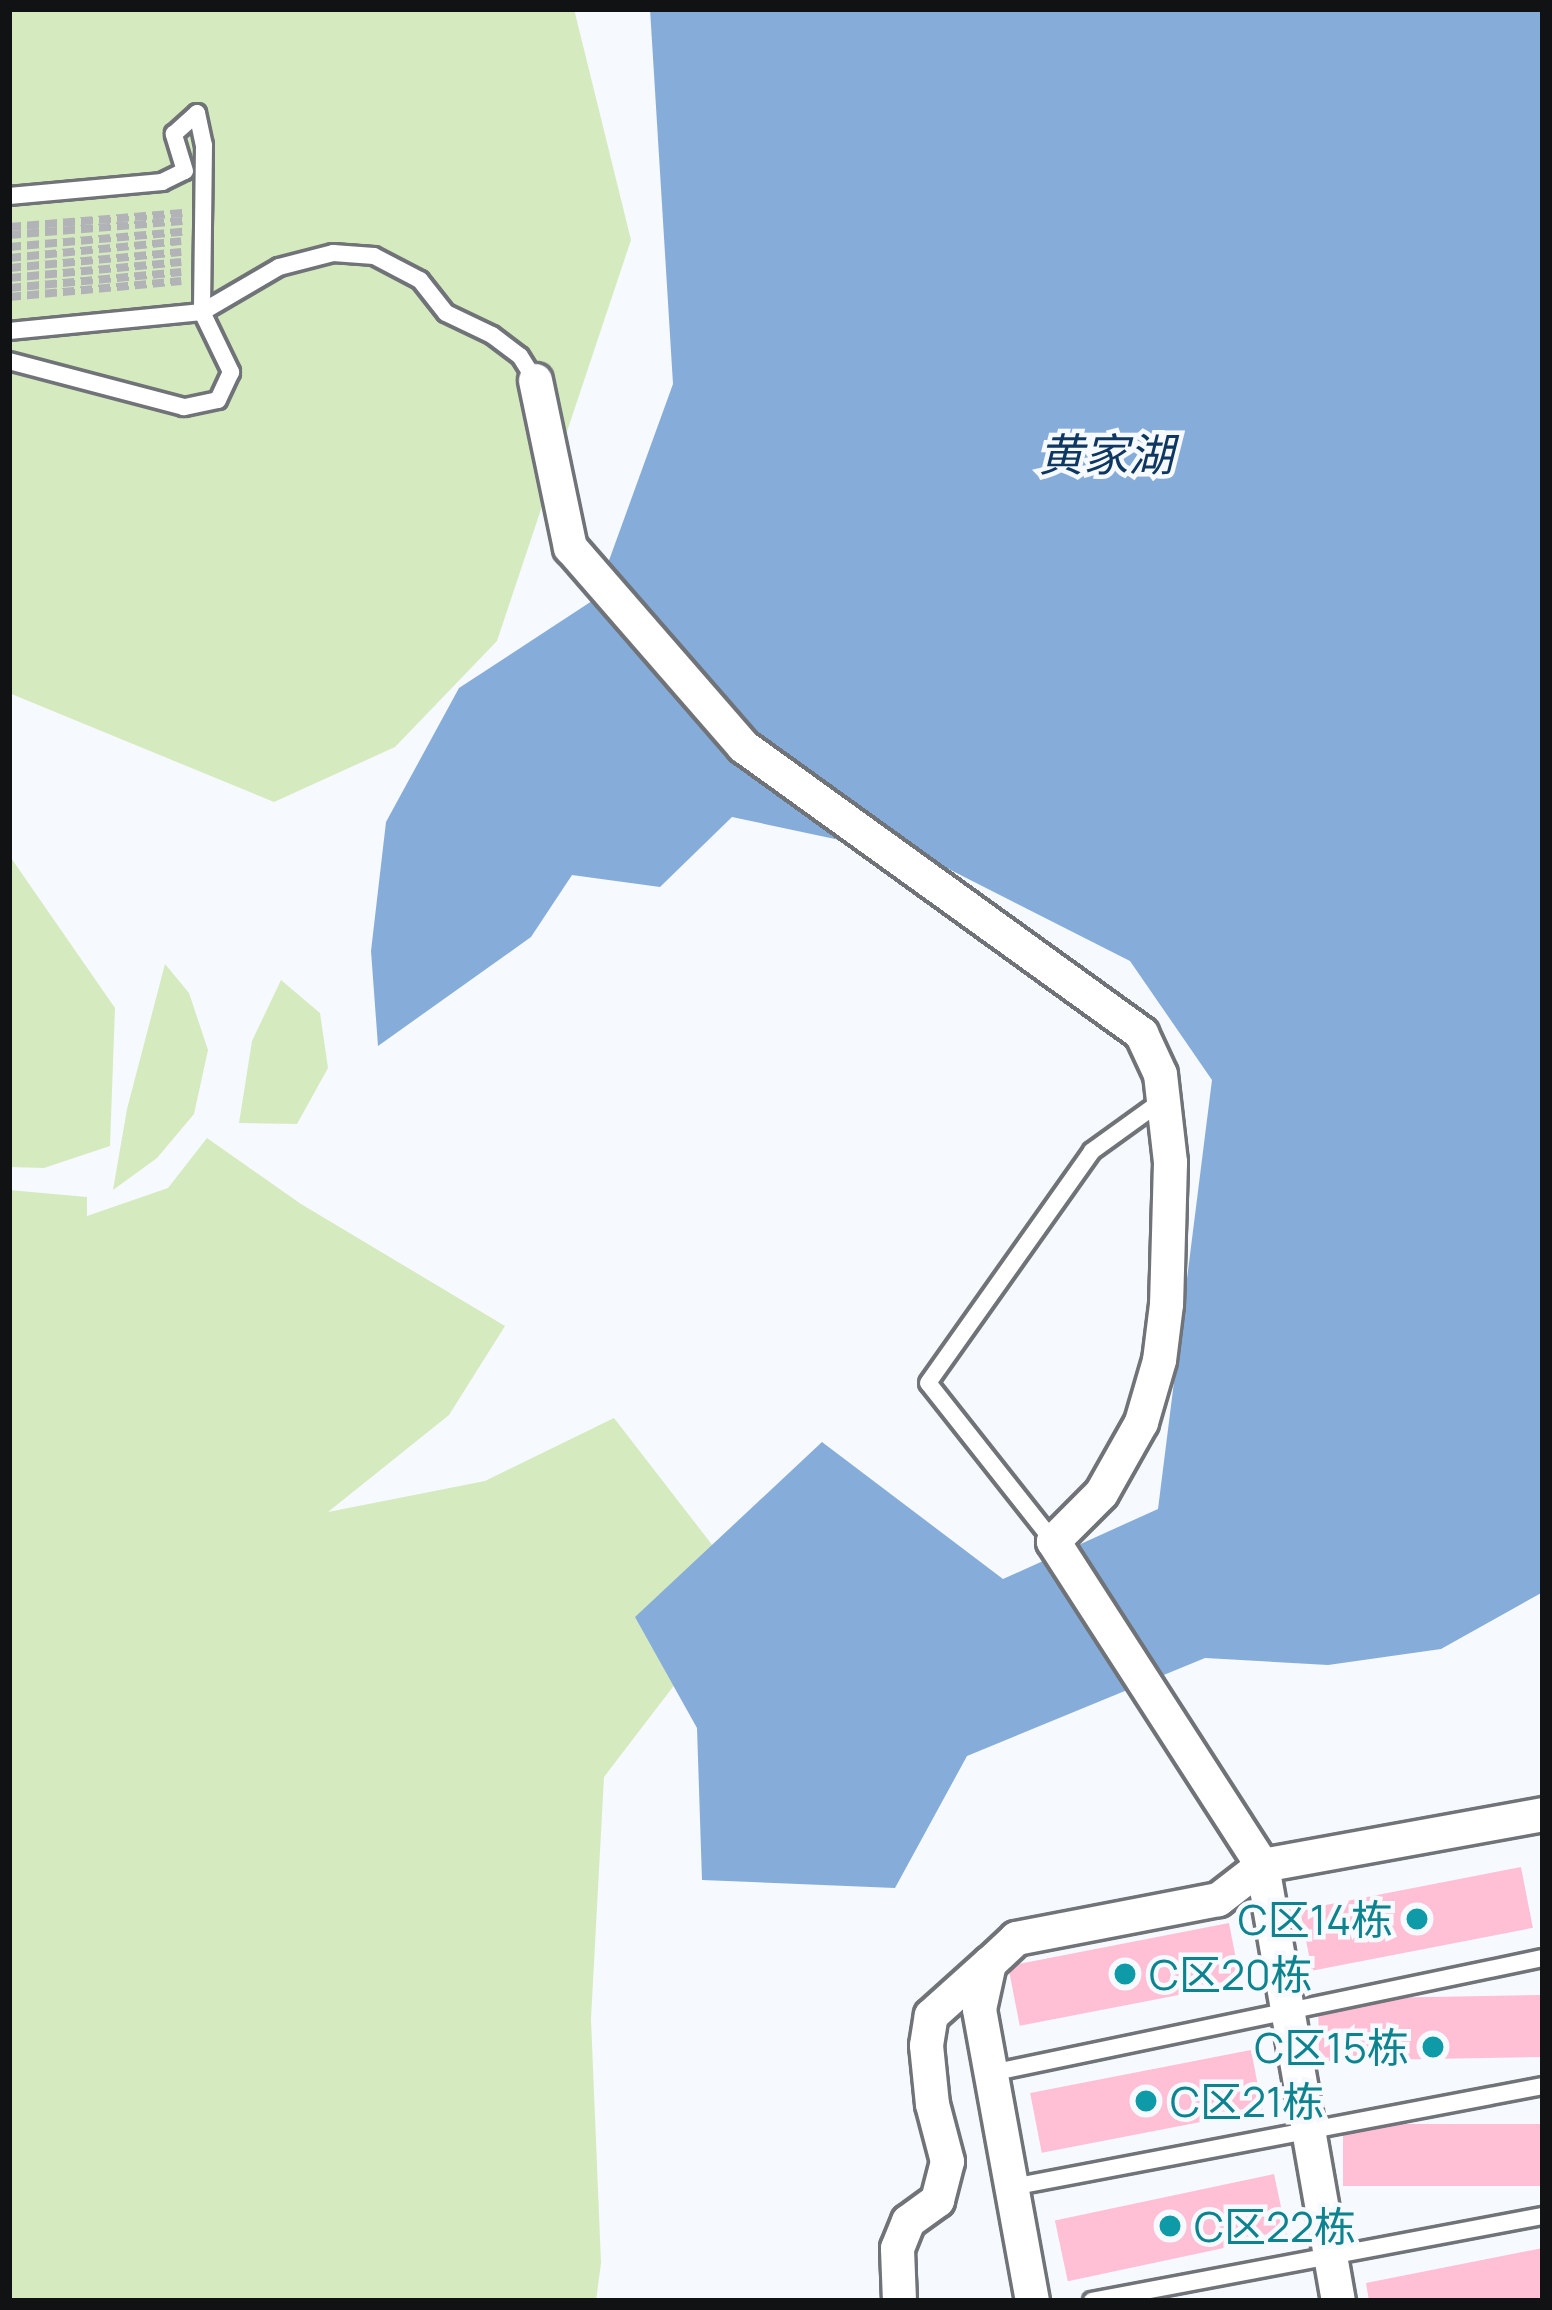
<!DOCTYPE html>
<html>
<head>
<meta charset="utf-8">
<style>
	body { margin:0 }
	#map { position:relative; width:1552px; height:2310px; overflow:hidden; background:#f6f9fe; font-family:Manrope,"Noto Sans SC",sans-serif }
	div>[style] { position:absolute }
	.green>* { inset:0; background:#d5ebbf }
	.water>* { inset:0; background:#86add9 }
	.building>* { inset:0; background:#ffbfd5; transform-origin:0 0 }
	.path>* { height:8px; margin-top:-4px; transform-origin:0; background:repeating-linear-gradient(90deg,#b1b3b7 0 12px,transparent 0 18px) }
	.roads { filter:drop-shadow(3px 0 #707377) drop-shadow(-3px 0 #707377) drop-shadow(0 3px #707377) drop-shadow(0 -3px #707377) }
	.service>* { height:16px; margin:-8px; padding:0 8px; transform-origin:8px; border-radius:8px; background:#fff }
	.minor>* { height:33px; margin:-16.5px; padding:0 16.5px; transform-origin:16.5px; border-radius:16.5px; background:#fff }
	.dots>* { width:33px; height:33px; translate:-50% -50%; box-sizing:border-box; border:6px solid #f6f9fe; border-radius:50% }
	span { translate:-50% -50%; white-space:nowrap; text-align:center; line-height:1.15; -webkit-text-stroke:9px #f6f9fe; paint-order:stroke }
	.culture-label { font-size:42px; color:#0d838f }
	.right { translate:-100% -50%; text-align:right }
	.left { translate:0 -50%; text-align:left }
	.water-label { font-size:45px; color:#0e3861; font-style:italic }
	.frame { position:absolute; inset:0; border:12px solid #111214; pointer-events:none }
</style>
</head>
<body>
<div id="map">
	<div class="green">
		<i style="clip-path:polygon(9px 9px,574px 9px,631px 240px,497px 641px,395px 747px,274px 802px,9px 693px)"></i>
		<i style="clip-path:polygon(9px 855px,115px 1008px,110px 1146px,44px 1168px,9px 1167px)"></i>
		<i style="clip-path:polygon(165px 964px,189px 993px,208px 1050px,194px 1114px,157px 1158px,113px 1190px,127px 1109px)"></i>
		<i style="clip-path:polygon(281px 980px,320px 1013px,328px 1068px,297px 1124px,239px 1123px,252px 1041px)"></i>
		<i style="clip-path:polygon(207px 1138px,301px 1204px,505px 1326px,449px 1415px,328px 1512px,485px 1481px,614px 1418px,747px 1590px,604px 1777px,591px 2019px,601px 2263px,596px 2301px,9px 2301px,9px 1190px,87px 1197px,87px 1216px,168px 1188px)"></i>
	</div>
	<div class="water">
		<i style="clip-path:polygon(650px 9px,1543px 9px,1543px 1592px,1441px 1649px,1328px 1665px,1205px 1658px,967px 1756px,895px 1888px,702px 1880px,697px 1728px,635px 1617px,822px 1442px,1003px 1579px,1158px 1509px,1212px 1080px,1130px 961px,929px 859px,732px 817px,660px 887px,572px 875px,531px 937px,378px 1046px,371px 951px,386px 822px,459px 688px,595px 599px,673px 384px)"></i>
	</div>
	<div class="building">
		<i style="left:1521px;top:1867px;width:62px;height:225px;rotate:79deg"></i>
		<i style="left:1229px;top:1923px;width:61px;height:225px;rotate:79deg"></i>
		<i style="left:1542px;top:1995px;width:62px;height:224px;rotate:89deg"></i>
		<i style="left:1251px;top:2050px;width:61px;height:225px;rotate:79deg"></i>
		<i style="left:1543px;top:2124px;width:62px;height:200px;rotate:90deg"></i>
		<i style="left:1274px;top:2174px;width:62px;height:224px;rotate:78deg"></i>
		<i style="clip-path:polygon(1543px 2248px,1543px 2301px,1369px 2301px,1366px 2283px)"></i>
	</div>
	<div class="path">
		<i style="left:9px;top:227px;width:174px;rotate:-4.6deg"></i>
		<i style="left:9px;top:235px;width:174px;rotate:-4.6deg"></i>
		<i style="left:9px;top:247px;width:174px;rotate:-5deg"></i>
		<i style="left:9px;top:258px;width:173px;rotate:-5.6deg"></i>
		<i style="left:9px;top:268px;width:173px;rotate:-5.3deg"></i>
		<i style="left:9px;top:278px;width:173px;rotate:-5.3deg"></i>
		<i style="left:9px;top:288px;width:173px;rotate:-5.3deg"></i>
		<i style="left:9px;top:297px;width:173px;rotate:-5.3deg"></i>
	</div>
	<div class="roads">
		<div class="service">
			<i style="left:9px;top:196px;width:154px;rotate:-5.2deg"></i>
			<i style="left:162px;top:182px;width:25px;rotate:-26deg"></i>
			<i style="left:185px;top:171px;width:39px;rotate:-107deg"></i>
			<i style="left:174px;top:134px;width:31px;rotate:-42deg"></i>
			<i style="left:197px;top:113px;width:33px;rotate:78deg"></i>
			<i style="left:204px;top:145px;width:167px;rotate:90.7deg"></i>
			<i style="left:202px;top:312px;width:67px;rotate:64.2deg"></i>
			<i style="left:231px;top:372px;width:31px;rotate:115deg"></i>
			<i style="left:218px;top:400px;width:35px;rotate:168deg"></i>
			<i style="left:184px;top:407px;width:181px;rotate:-165.3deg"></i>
			<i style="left:9px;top:331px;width:194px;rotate:-5.6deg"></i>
			<i style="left:202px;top:312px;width:89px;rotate:-30.3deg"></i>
			<i style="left:279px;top:267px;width:56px;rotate:-14.5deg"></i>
			<i style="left:333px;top:253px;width:41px;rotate:4.2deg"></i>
			<i style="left:374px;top:256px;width:52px;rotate:27.6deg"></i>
			<i style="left:420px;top:280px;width:42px;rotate:51.8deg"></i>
			<i style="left:446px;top:313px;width:51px;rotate:25.6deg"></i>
			<i style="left:492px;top:335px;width:35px;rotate:37deg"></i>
			<i style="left:520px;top:356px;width:28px;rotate:58deg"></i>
			<i style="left:1053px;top:1541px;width:201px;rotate:-128.3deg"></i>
			<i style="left:928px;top:1383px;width:284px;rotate:-54.7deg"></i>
			<i style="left:1092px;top:1151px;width:87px;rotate:-35.7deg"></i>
			<i style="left:991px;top:2073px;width:564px;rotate:-11.77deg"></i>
			<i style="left:1012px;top:2187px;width:541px;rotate:-10.77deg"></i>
			<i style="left:1092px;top:2301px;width:459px;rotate:-10.7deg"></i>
		</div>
		<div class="minor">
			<i style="left:535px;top:380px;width:171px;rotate:78.2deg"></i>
			<i style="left:570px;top:547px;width:264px;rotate:49deg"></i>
			<i style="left:743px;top:746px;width:491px;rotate:35.8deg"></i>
			<i style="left:1141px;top:1033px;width:45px;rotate:65.1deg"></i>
			<i style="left:1160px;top:1074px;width:89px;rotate:83.5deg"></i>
			<i style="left:1170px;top:1162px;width:142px;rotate:91.6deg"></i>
			<i style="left:1166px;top:1304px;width:56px;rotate:97.1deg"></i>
			<i style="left:1159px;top:1360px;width:65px;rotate:106.2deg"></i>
			<i style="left:1141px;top:1422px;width:81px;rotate:119.4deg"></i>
			<i style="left:1101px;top:1493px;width:68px;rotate:135deg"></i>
			<i style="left:1053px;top:1541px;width:386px;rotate:57.2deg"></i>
			<i style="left:1262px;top:1865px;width:56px;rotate:142.3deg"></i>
			<i style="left:1218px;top:1899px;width:206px;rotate:169.1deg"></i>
			<i style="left:1016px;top:1938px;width:37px;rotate:137deg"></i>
			<i style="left:989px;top:1963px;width:47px;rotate:102.3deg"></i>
			<i style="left:979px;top:2009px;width:297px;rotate:79.7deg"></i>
			<i style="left:899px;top:2301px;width:53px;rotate:-92.2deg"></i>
			<i style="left:897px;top:2248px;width:29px;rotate:-68deg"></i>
			<i style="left:908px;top:2221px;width:36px;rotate:-36deg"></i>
			<i style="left:937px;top:2200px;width:40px;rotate:-75.6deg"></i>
			<i style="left:947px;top:2161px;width:59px;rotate:-104.7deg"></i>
			<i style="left:932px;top:2104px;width:59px;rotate:-95.8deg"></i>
			<i style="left:926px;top:2045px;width:30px;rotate:-81deg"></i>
			<i style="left:931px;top:2015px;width:78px;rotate:-41.9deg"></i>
			<i style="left:1338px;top:2301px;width:443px;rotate:-99.9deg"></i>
			<i style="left:1262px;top:1865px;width:286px;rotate:-10.3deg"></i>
		</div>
	</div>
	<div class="dots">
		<i style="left:1417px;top:1919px;background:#0f9aa8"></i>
		<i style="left:1125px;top:1974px;background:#0f9aa8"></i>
		<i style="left:1433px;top:2047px;background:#0f9aa8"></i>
		<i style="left:1146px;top:2101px;background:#0f9aa8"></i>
		<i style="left:1170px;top:2226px;background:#0f9aa8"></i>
	</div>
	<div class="culture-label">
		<span class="right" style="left:1393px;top:1919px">C区14栋</span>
		<span class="left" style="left:1149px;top:1974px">C区20栋</span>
		<span class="right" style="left:1409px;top:2047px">C区15栋</span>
		<span class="left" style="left:1170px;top:2101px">C区21栋</span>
		<span class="left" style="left:1194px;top:2226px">C区22栋</span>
	</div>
	<div class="water-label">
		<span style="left:1106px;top:455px">黄家湖</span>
	</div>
	<div class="frame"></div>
</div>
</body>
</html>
